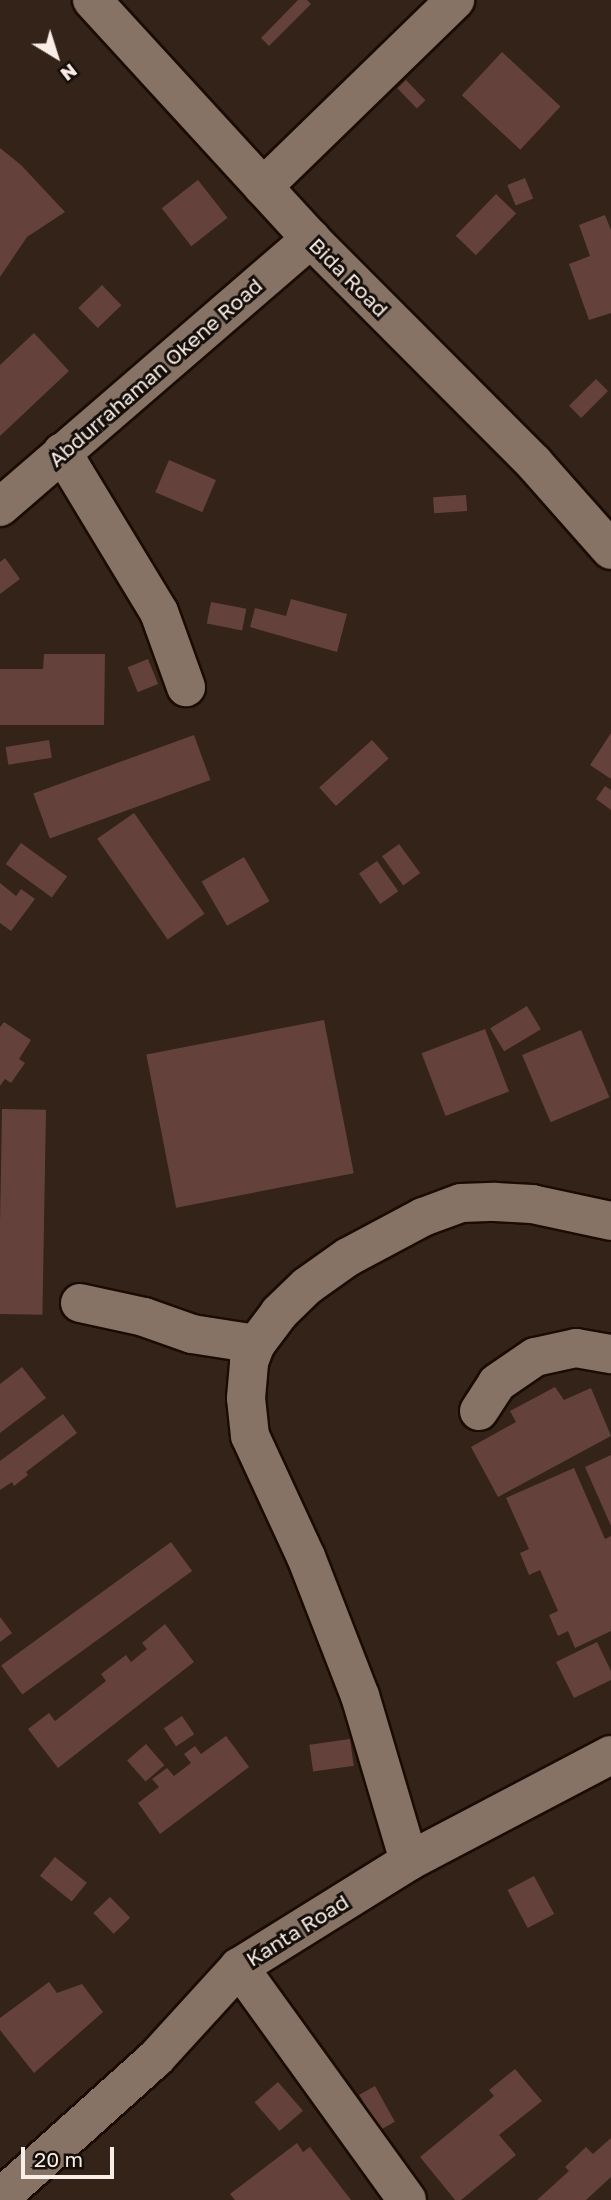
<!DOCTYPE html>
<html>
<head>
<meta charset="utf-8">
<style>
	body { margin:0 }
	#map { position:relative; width:611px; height:2200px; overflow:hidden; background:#332318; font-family:"Golos Text",sans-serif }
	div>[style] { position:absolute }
	.building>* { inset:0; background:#64423b; transform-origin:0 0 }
	.roads { filter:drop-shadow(2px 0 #1a0c03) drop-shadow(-2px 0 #1a0c03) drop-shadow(0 2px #1a0c03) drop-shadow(0 -2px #1a0c03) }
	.minor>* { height:38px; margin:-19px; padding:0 19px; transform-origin:19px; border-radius:19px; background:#867366 }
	span { translate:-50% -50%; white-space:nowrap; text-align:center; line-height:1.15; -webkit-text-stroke:6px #150e09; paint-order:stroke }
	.street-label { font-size:21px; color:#f9eee7 }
	.north { position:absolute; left:21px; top:21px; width:70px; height:70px; -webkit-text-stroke:5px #150e09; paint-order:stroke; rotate:142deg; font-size:19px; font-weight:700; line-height:28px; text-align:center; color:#f9eee7 }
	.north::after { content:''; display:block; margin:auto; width:24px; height:32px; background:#f9eee7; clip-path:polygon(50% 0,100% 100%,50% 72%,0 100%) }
	.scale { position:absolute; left:21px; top:2147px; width:93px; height:32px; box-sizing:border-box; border:4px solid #f9eee7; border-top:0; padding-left:9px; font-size:21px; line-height:24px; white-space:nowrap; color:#f9eee7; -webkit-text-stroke:5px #150e09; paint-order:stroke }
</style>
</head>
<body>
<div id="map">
	<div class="building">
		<i style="clip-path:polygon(298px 0,307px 0,311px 4px,269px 46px,261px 38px)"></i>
		<i style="left:502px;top:52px;width:80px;height:59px;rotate:43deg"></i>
		<i style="left:406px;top:80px;width:28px;height:12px;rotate:46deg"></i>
		<i style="clip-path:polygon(0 148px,21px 165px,65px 212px,27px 237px,0 277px)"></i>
		<i style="left:525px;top:178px;width:22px;height:19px;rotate:68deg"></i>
		<i style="left:198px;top:180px;width:48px;height:46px;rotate:52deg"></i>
		<i style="left:496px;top:194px;width:28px;height:58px;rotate:44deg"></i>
		<i style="clip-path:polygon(605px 215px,611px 230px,611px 313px,589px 320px,569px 264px,590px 256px,579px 225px)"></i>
		<i style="left:102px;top:285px;width:28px;height:33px;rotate:46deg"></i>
		<i style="clip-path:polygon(34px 333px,69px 371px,0 436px,0 365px)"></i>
		<i style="left:596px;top:379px;width:17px;height:38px;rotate:45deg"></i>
		<i style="left:169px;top:460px;width:51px;height:35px;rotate:23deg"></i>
		<i style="left:466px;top:495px;width:16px;height:33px;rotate:86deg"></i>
		<i style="clip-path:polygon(5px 558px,20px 579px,0 594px,0 562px)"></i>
		<i style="clip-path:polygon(291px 599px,347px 614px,337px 652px,250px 627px,255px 608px,286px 616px)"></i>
		<i style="left:211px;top:602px;width:36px;height:22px;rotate:11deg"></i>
		<i style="clip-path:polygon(44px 654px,105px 654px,104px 725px,0 725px,0 669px,43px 669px)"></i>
		<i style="left:148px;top:659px;width:27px;height:22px;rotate:68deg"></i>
		<i style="clip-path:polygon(611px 733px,611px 779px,590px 765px)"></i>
		<i style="left:194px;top:735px;width:48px;height:171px;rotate:70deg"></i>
		<i style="left:49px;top:740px;width:18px;height:44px;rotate:81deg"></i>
		<i style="left:372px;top:740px;width:25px;height:71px;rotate:48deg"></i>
		<i style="clip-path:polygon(605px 786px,611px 790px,611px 810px,596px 799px)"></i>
		<i style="left:134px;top:813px;width:123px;height:45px;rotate:55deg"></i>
		<i style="left:21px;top:843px;width:57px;height:26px;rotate:36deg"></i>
		<i style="left:399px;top:844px;width:36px;height:21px;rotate:54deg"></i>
		<i style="left:244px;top:857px;width:51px;height:49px;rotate:60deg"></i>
		<i style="left:377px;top:861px;width:37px;height:22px;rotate:55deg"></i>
		<i style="clip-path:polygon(0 883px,16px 896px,21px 889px,35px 899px,11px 931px,0 923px)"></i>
		<i style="left:527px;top:1006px;width:27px;height:43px;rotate:59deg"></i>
		<i style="left:324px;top:1020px;width:156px;height:181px;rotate:79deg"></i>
		<i style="clip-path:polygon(4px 1022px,31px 1040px,19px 1059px,25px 1063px,11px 1083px,5px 1079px,0 1086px,0 1027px)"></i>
		<i style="left:485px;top:1029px;width:67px;height:68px;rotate:69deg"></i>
		<i style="left:581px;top:1030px;width:73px;height:64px;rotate:67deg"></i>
		<i style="left:2px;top:1109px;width:44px;height:205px;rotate:1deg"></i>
		<i style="clip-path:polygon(22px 1367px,46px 1398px,0 1433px,0 1384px)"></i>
		<i style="clip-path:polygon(555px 1387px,564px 1400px,591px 1388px,611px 1436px,498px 1497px,471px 1447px,516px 1422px,510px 1411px)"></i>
		<i style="clip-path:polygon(63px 1414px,77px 1433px,26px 1472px,28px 1475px,14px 1486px,12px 1482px,0 1490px,0 1461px)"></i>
		<i style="clip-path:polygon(611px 1455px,611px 1526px,585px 1467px)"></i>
		<i style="clip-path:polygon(574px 1468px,605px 1539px,611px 1536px,611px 1631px,575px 1648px,568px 1631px,558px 1636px,549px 1615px,558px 1611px,540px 1570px,529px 1575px,520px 1553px,529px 1549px,506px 1498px)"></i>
		<i style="left:171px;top:1542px;width:36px;height:210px;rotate:54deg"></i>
		<i style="clip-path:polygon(0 1617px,12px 1633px,0 1642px)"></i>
		<i style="clip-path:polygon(165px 1624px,194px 1662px,58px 1768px,28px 1729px,49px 1713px,55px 1721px,106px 1681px,101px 1674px,126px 1655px,131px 1662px,147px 1649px,142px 1643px)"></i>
		<i style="clip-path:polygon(597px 1642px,611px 1671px,611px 1680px,574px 1698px,556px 1662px)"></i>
		<i style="left:182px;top:1716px;width:22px;height:22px;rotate:56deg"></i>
		<i style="clip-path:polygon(226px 1736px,249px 1767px,160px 1834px,138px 1803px,159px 1787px,152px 1779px,167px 1768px,174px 1776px,191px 1763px,184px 1754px,195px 1746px,201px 1754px)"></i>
		<i style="left:350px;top:1739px;width:27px;height:41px;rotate:82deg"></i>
		<i style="left:146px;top:1744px;width:28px;height:25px;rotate:49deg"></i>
		<i style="left:55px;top:1857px;width:41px;height:24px;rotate:39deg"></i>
		<i style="left:534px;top:1876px;width:43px;height:30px;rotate:62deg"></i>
		<i style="left:110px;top:1897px;width:29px;height:23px;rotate:46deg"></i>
		<i style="clip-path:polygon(49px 1982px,57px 1993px,82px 1984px,103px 2012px,34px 2073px,0 2030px,0 2018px)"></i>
		<i style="clip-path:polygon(515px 2069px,542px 2101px,499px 2135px,516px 2155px,461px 2200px,455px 2200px,420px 2157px,494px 2096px,489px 2090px)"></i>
		<i style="left:278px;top:2082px;width:38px;height:31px;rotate:49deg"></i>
		<i style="left:375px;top:2086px;width:41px;height:18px;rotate:61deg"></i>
		<i style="clip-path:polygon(611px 2138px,611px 2177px,586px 2200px,537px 2200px,569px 2171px,565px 2167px,586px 2147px,593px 2154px)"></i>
		<i style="clip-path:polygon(297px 2143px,303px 2152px,310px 2147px,351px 2200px,235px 2200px,230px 2194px)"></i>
	</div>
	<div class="roads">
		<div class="minor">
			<i style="left:92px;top:0;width:324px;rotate:47.5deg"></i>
			<i style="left:311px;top:239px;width:316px;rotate:45.1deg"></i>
			<i style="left:534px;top:463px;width:116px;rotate:48.5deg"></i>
			<i style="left:263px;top:187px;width:268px;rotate:-44.2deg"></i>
			<i style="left:62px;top:452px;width:187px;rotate:58.8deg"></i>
			<i style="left:159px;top:612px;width:80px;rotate:70.2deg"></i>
			<i style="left:0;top:507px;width:411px;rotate:-40.8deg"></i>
			<i style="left:80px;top:1303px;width:66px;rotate:12.3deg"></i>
			<i style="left:144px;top:1317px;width:51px;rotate:19.5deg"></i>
			<i style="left:192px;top:1334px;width:65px;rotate:8.9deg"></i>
			<i style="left:479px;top:1411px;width:33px;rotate:-57deg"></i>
			<i style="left:497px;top:1383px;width:46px;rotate:-34.4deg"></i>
			<i style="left:535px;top:1357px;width:42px;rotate:-12.4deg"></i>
			<i style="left:576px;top:1348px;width:36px;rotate:10deg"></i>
			<i style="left:409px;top:1861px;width:172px;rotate:-106.5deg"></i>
			<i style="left:360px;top:1696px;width:149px;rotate:-111.2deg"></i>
			<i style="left:306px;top:1557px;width:133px;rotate:-114.8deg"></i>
			<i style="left:250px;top:1436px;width:38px;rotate:-96deg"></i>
			<i style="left:246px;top:1398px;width:36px;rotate:-85deg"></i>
			<i style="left:249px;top:1362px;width:19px;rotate:-69deg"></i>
			<i style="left:256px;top:1344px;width:39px;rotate:-53deg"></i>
			<i style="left:279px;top:1313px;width:39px;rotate:-44deg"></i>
			<i style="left:307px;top:1286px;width:50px;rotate:-35.3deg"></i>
			<i style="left:348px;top:1257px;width:85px;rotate:-28.1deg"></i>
			<i style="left:423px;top:1217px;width:40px;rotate:-20.2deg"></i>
			<i style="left:461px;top:1203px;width:34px;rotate:-2deg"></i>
			<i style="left:495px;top:1202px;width:37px;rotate:3deg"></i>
			<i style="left:532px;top:1204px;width:81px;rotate:12.1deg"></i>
			<i style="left:239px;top:1967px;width:287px;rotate:54.2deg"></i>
			<i style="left:0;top:2198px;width:210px;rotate:-41.9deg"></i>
			<i style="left:156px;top:2058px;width:123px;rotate:-47.6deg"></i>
			<i style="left:239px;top:1967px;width:200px;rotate:-31.9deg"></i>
			<i style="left:409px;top:1861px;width:228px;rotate:-27.7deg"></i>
		</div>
	</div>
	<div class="street-label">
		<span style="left:349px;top:277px;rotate:45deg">Bida Road</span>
		<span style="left:155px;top:372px;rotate:-41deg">Abdurrahaman Okene Road</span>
		<span style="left:297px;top:1930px;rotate:-32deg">Kanta Road</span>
	</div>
	<div class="north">N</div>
	<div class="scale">20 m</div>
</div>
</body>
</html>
